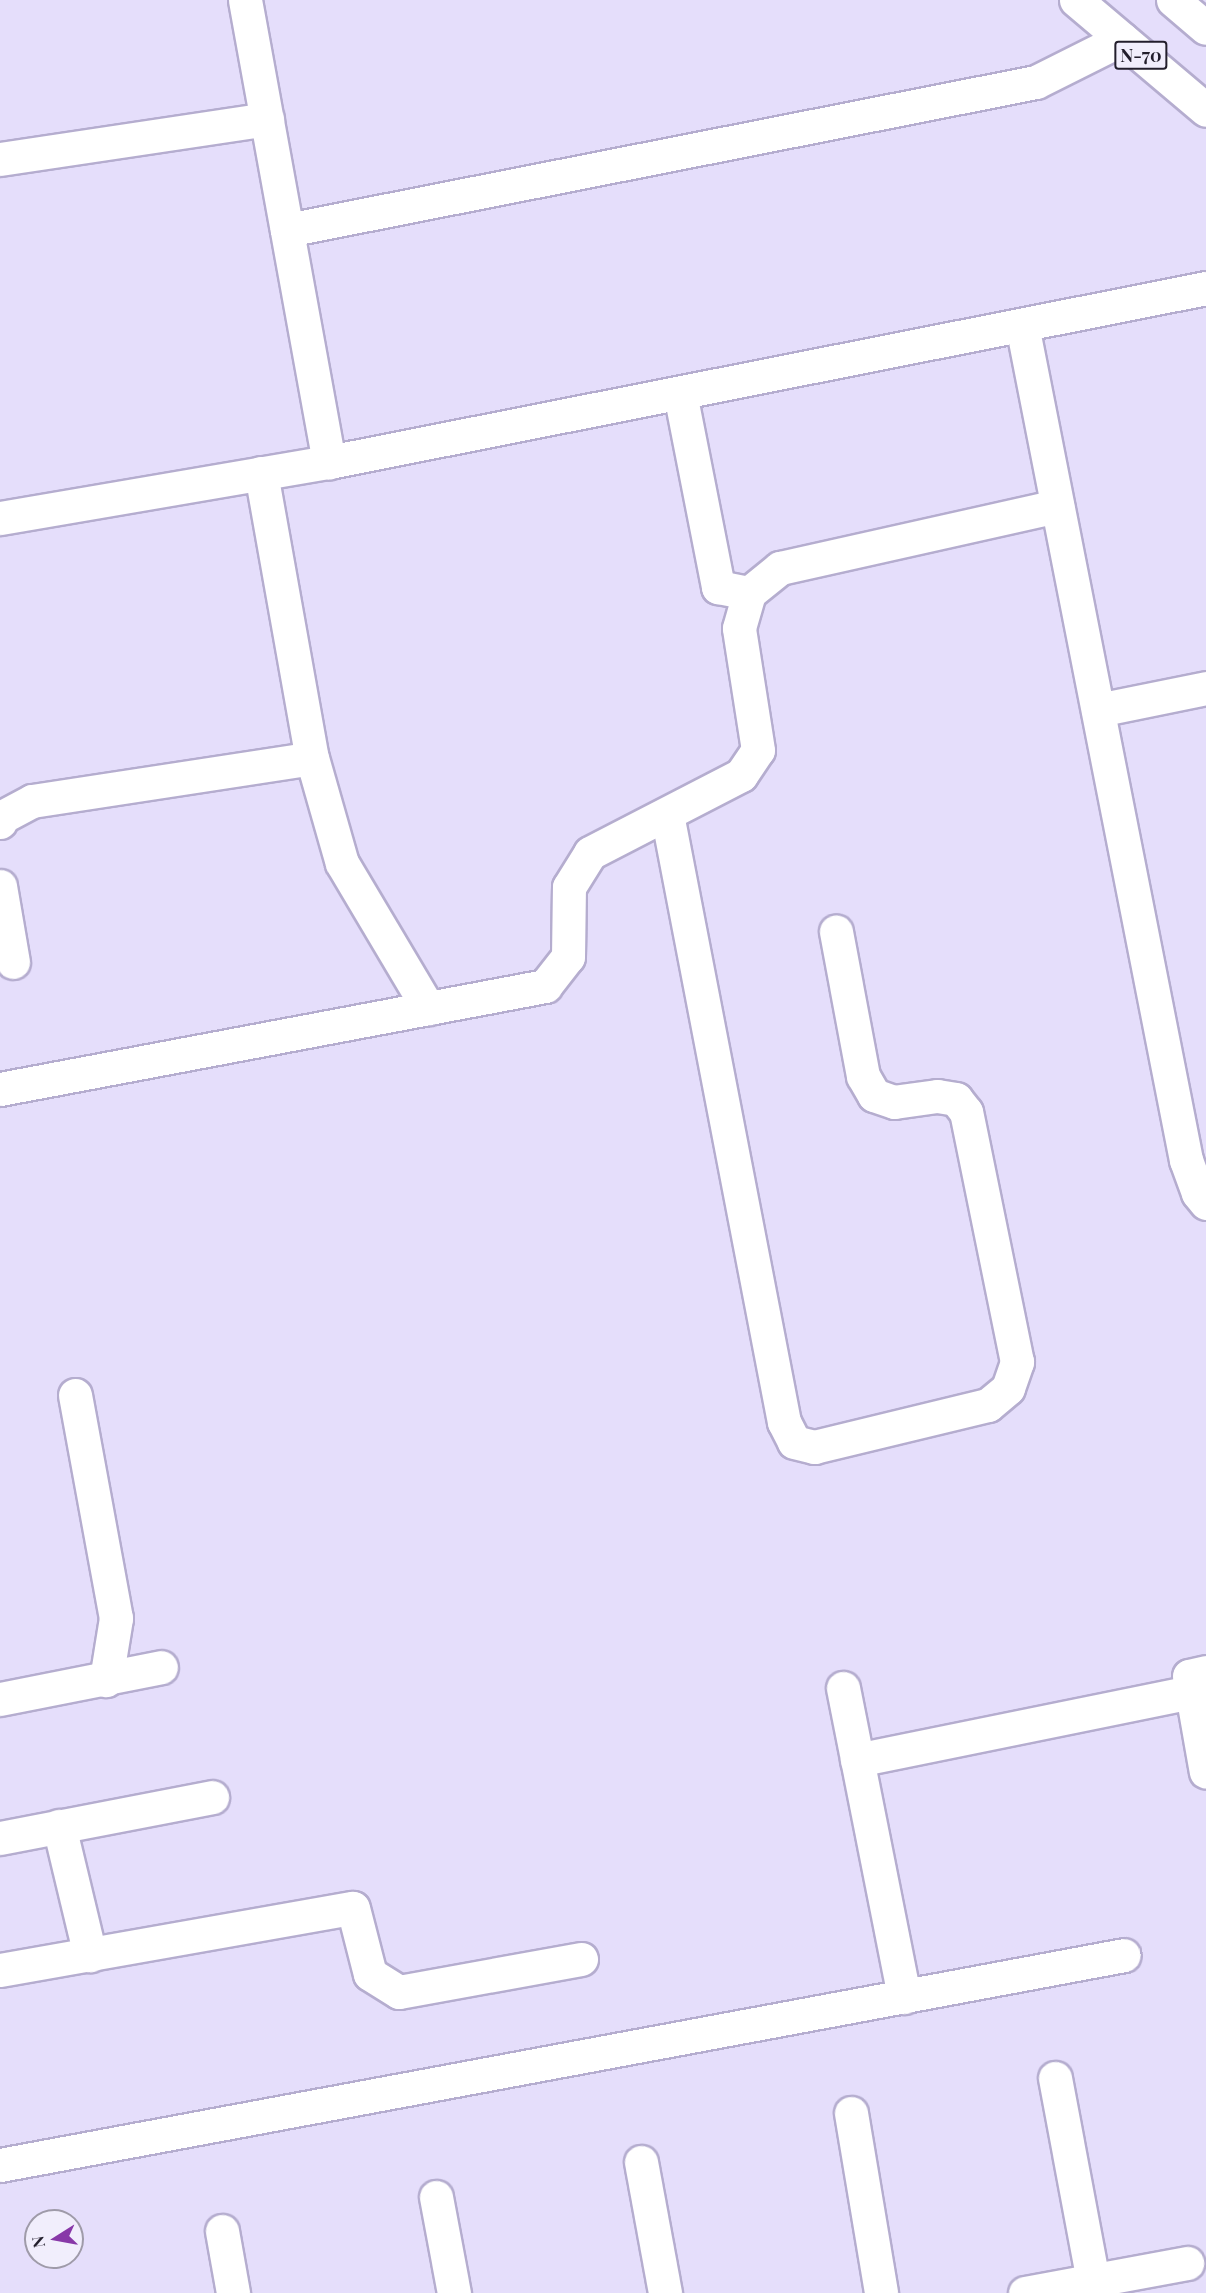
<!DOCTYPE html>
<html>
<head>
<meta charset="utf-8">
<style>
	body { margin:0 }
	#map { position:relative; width:1206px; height:2293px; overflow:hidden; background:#e5defb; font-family:"Playfair Display",serif }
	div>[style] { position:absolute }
	.roads { filter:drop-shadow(2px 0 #b5adcf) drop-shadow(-2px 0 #b5adcf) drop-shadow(0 2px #b5adcf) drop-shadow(0 -2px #b5adcf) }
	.minor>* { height:33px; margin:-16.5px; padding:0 16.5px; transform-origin:16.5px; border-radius:16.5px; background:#fff }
	.trunk>* { height:33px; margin:-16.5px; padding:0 16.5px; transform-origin:16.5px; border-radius:16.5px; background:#fff }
	span { translate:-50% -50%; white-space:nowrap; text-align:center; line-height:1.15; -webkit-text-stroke:4.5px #f1eefc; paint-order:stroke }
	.shield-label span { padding:2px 4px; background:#f1eefc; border:2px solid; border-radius:4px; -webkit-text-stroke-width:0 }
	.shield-label { font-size:18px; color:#231f2c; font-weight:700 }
	.north { position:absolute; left:24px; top:2209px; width:60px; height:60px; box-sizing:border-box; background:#f1eefc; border:2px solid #9f9ba9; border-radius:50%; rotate:259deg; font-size:16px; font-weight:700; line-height:24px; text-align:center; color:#231f2c }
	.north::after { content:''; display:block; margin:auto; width:21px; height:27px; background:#8838a8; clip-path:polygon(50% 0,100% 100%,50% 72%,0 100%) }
</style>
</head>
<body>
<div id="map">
	<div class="roads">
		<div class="minor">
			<i style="left:245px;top:0;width:470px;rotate:79.7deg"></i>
			<i style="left:0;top:159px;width:270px;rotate:-8.5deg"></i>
			<i style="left:287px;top:230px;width:763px;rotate:-11.18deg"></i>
			<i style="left:1036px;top:82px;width:96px;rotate:-26.6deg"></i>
			<i style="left:1022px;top:325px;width:851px;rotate:78.89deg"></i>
			<i style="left:1186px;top:1160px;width:35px;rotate:70deg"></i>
			<i style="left:1198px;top:1193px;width:13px;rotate:51deg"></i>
			<i style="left:680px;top:393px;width:198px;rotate:78.9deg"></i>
			<i style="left:718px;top:587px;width:32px;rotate:11deg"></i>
			<i style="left:261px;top:473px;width:290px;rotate:79.9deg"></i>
			<i style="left:312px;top:758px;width:109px;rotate:74.1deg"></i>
			<i style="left:342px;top:863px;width:169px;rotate:59.3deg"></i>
			<i style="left:0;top:518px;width:334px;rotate:-9.7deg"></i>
			<i style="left:329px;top:462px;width:894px;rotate:-11.22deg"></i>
			<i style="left:1098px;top:710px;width:110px;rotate:-11.5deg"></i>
			<i style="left:667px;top:814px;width:619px;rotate:79.11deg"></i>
			<i style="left:784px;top:1422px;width:22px;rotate:63deg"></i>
			<i style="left:794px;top:1442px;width:21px;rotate:14deg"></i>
			<i style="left:814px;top:1447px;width:179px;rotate:-13.6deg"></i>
			<i style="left:988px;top:1405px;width:26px;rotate:-40deg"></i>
			<i style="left:1008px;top:1388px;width:28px;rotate:-71deg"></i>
			<i style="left:1017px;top:1362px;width:255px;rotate:-101.5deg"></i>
			<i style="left:966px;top:1112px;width:16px;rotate:-128deg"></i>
			<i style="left:956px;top:1099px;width:19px;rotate:-171deg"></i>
			<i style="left:937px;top:1096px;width:43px;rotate:172.1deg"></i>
			<i style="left:894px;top:1102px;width:21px;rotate:-161deg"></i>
			<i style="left:874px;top:1095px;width:22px;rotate:-120deg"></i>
			<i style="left:863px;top:1076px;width:147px;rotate:-100.6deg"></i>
			<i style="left:0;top:822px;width:5px;rotate:-68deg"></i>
			<i style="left:2px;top:817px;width:34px;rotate:-28deg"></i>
			<i style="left:32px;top:801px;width:283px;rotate:-8.7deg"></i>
			<i style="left:0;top:886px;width:77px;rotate:80.3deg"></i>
			<i style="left:0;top:1089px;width:555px;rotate:-10.7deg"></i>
			<i style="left:545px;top:986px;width:37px;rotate:-52deg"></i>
			<i style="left:568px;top:957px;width:70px;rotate:-89.2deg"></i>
			<i style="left:569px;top:887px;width:40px;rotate:-58deg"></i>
			<i style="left:590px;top:853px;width:170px;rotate:-27.3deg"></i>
			<i style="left:741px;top:775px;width:30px;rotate:-56deg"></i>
			<i style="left:758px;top:750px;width:123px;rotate:-98.9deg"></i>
			<i style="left:739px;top:628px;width:36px;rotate:-74deg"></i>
			<i style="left:749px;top:593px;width:40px;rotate:-39deg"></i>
			<i style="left:780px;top:568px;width:284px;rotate:-12.6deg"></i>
			<i style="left:75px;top:1395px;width:227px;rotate:79.6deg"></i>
			<i style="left:116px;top:1618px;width:63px;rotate:99.2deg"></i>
			<i style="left:1206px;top:1672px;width:17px;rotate:167deg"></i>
			<i style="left:1189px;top:1676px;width:97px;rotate:80deg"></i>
			<i style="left:843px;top:1688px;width:315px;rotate:78.8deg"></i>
			<i style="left:0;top:1699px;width:164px;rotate:-11.2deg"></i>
			<i style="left:857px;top:1760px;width:342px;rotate:-11.5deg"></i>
			<i style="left:59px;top:1826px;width:133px;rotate:76.5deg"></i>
			<i style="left:0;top:1838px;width:216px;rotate:-10.9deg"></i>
			<i style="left:0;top:1970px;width:358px;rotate:-10deg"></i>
			<i style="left:353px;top:1908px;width:68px;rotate:75.6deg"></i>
			<i style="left:370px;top:1974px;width:34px;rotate:32deg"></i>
			<i style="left:399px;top:1992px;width:185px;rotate:-10.3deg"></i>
			<i style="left:1055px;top:2078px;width:207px;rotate:79.4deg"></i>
			<i style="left:851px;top:2113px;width:182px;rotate:80.5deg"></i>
			<i style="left:641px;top:2162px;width:133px;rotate:79.6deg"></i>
			<i style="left:0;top:2165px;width:1143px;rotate:-10.58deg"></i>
			<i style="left:436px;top:2197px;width:98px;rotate:79.4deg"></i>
			<i style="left:222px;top:2231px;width:63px;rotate:79.9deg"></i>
			<i style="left:1025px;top:2293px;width:165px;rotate:-10.5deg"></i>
		</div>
		<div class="trunk">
			<i style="left:1076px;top:0;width:170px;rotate:40.2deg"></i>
			<i style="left:1173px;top:0;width:43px;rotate:40.3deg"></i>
		</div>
	</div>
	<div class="shield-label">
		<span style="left:1141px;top:55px">N-70</span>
	</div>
	<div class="north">N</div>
</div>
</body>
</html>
